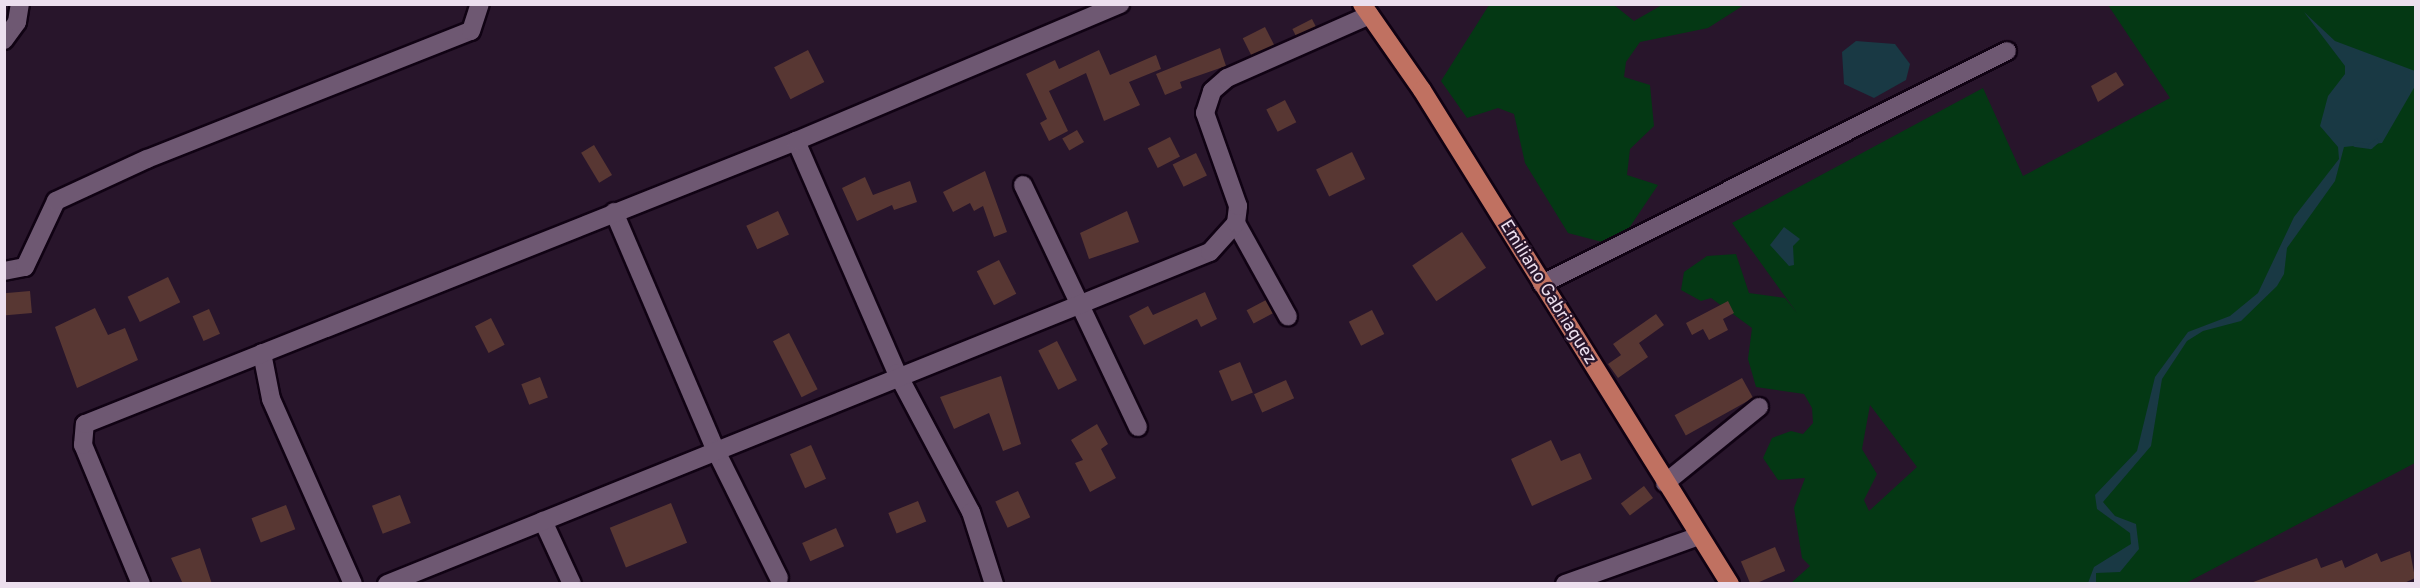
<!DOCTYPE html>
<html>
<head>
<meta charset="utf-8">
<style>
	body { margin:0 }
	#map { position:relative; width:2420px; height:588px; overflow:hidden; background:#28152b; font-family:Overpass,sans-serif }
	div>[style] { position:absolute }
	.green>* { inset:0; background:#043814 }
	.water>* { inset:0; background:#193944 }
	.stream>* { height:5px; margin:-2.5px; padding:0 2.5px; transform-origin:2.5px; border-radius:2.5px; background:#193944 }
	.building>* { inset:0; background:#583733; transform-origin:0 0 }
	.roads { filter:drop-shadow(2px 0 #100213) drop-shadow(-2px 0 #100213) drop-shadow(0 2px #100213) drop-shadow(0 -2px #100213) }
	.minor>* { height:18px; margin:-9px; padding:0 9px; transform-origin:9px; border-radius:9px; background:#6e5872 }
	.major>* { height:18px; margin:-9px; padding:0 9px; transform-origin:9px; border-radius:9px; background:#c07161 }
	span { translate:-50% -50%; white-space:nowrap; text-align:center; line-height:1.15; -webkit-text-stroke:4.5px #28152b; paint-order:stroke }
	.street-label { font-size:18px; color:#ecdfee }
	.frame { position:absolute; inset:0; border:6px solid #ecdfee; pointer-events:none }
</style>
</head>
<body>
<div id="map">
	<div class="green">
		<i style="clip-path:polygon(1489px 5px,1614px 5px,1634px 21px,1662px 5px,1744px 5px,1708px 28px,1640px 42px,1626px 62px,1624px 77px,1650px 85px,1654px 126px,1630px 149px,1627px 175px,1658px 185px,1617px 246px,1568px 233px,1525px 163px,1514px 114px,1498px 108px,1467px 118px,1441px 81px)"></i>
		<i style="clip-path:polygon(evenodd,2108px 5px,2415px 5px,2415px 463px,2186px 583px,1791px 583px,1810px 566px,1802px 558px,1794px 508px,1805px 478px,1778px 480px,1763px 458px,1772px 438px,1791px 431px,1803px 434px,1813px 423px,1812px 408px,1804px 394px,1756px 387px,1748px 359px,1752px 328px,1711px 298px,1701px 301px,1681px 290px,1684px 272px,1707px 256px,1736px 254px,1749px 293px,1785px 298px,1797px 313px,1732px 223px,1983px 88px,2023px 176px,2170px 98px,2108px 5px,1870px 405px,1917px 467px,1869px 511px,1864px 500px,1877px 474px,1862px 449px,1870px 405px)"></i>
	</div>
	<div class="water">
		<i style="clip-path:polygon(2304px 12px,2335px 41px,2415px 71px,2415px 86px,2382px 143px,2344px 147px,2335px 181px,2287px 248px,2284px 274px,2277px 286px,2241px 321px,2203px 331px,2187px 341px,2162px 379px,2151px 446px,2103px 502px,2115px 516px,2136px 524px,2139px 549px,2120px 572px,2096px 573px,2096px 583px,2088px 583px,2094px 567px,2131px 544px,2130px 533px,2097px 509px,2095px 495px,2137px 451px,2155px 377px,2188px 332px,2230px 316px,2258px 293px,2294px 217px,2339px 159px,2338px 147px,2320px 126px,2328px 96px,2345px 74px,2345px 66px)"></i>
		<i style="clip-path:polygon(1856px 41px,1895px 44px,1910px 64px,1906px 80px,1874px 98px,1844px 84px,1842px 52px)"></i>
		<i style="clip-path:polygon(1784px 227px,1800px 239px,1793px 246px,1794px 265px,1789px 266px,1770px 245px)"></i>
	</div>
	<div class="stream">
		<i style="left:2355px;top:144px;width:15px;rotate:8deg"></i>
		<i style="left:2370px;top:146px;width:8px;rotate:-40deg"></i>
	</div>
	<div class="building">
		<i style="left:1312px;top:19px;width:9px;height:22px;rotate:63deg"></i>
		<i style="left:1265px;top:27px;width:20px;height:25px;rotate:63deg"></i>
		<i style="clip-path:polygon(1220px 48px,1226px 66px,1180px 82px,1182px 88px,1165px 95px,1156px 74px)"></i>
		<i style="left:808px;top:50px;width:36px;height:38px;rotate:63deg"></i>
		<i style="clip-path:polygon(1099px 50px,1110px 75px,1156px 55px,1161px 69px,1129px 82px,1140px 105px,1104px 121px,1086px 73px,1049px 91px,1068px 131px,1049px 141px,1040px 123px,1047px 119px,1026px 74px,1055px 60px,1059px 69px)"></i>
		<i style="clip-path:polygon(2116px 72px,2124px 85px,2098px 102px,2091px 86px)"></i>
		<i style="left:1285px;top:100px;width:25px;height:21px;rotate:63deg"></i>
		<i style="left:1077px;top:130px;width:14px;height:17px;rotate:60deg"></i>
		<i style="left:1170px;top:137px;width:22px;height:25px;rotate:63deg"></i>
		<i style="left:594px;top:145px;width:35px;height:15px;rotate:59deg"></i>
		<i style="left:1352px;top:152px;width:30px;height:40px;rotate:64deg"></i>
		<i style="left:1196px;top:153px;width:25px;height:26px;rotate:64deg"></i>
		<i style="clip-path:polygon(985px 171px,1007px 232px,994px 237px,983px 206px,974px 211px,970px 203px,953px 212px,943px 192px)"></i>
		<i style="clip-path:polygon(865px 177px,873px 195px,910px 181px,917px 202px,894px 210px,892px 205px,857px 221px,842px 188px)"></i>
		<i style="left:778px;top:211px;width:26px;height:35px;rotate:65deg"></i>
		<i style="clip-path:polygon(1127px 211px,1139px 242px,1089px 259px,1080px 233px)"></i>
		<i style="left:1462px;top:232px;width:43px;height:60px;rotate:56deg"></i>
		<i style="left:999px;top:260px;width:38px;height:25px;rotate:63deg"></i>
		<i style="left:168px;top:277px;width:28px;height:45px;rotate:64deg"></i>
		<i style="left:30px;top:291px;width:22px;height:26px;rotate:85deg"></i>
		<i style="clip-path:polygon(1205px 292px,1217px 319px,1201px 327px,1197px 319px,1144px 345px,1129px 316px,1148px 306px,1153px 315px)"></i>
		<i style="left:1266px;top:300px;width:15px;height:22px;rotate:62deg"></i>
		<i style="clip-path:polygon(1728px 301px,1734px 313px,1723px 319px,1728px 330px,1709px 340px,1703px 329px,1692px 335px,1686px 323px)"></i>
		<i style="clip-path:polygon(95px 308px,108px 335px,125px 328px,138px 360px,77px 388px,55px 327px)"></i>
		<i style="left:209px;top:309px;width:27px;height:18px;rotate:66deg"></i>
		<i style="left:1372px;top:310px;width:27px;height:26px;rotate:63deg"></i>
		<i style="clip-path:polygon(1656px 314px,1664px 325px,1639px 343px,1648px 357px,1618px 378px,1608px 364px,1621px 355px,1613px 344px)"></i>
		<i style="left:491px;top:318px;width:30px;height:18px;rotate:63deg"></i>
		<i style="left:789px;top:333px;width:63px;height:18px;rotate:63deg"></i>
		<i style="left:1057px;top:341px;width:44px;height:21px;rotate:63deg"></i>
		<i style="left:1240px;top:362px;width:33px;height:23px;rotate:67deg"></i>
		<i style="clip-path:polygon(1001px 376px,1021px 444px,1003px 451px,989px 413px,954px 429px,940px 397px)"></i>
		<i style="left:540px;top:377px;width:22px;height:20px;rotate:69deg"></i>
		<i style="left:1742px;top:378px;width:23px;height:77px;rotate:61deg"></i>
		<i style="left:1286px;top:380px;width:20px;height:35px;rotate:66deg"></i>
		<i style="clip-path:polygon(1097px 424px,1108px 444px,1101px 449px,1116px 478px,1090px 492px,1075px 463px,1083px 460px,1071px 440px)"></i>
		<i style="clip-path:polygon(1551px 440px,1561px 461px,1580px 453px,1592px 479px,1532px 506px,1511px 459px)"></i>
		<i style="left:811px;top:445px;width:37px;height:23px;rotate:66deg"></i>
		<i style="left:1644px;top:486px;width:15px;height:29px;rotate:53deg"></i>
		<i style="left:1018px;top:491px;width:29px;height:25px;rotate:65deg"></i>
		<i style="left:400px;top:495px;width:30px;height:30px;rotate:69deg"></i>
		<i style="left:918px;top:501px;width:22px;height:32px;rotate:68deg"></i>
		<i style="left:671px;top:503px;width:43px;height:66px;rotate:68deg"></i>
		<i style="left:286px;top:505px;width:26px;height:37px;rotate:69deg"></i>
		<i style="left:836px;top:528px;width:20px;height:37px;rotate:66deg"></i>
		<i style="left:1775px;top:547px;width:26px;height:37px;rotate:67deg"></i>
		<i style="clip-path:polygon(200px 548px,212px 584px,183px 584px,171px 558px)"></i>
		<i style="clip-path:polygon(2410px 551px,2415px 578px,2402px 584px,2248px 584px,2317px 558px,2321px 568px,2342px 560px,2345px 568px,2377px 553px,2381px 562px)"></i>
	</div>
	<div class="roads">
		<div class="minor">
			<i style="left:4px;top:40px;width:22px;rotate:-54deg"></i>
			<i style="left:17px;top:22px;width:18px;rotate:-81deg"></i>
			<i style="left:796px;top:141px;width:253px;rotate:66.5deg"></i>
			<i style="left:897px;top:373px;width:157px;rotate:62deg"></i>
			<i style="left:971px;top:512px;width:76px;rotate:72.3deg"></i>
			<i style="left:1023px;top:185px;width:268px;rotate:64.6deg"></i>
			<i style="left:614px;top:212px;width:258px;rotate:66.9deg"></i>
			<i style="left:715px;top:449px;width:144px;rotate:63.6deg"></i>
			<i style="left:1236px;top:223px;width:107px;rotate:61deg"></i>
			<i style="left:4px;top:271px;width:21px;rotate:-11deg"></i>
			<i style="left:25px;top:267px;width:73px;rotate:-64.8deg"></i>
			<i style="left:56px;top:201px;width:100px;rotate:-24.8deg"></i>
			<i style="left:147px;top:159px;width:348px;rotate:-21.6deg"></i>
			<i style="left:471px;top:31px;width:28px;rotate:-72deg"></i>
			<i style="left:1542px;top:284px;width:520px;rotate:-26.61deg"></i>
			<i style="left:262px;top:353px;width:47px;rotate:78.9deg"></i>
			<i style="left:271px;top:399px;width:202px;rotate:66.1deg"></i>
			<i style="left:1665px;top:483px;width:121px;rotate:-39deg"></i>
			<i style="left:543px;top:521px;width:69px;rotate:65.3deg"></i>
			<i style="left:141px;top:584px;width:151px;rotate:-112.6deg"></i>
			<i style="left:83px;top:445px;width:21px;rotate:-85deg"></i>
			<i style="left:85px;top:424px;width:765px;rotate:-21.7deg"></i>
			<i style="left:796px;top:141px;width:352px;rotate:-22.9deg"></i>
			<i style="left:387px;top:584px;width:887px;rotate:-21.97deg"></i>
			<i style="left:1210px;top:252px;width:39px;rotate:-48deg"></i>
			<i style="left:1236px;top:223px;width:17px;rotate:-83deg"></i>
			<i style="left:1238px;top:206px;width:99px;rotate:-109.5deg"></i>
			<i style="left:1205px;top:113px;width:23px;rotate:-72deg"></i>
			<i style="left:1212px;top:91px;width:20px;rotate:-41deg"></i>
			<i style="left:1227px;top:78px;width:156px;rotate:-23.8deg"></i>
			<i style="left:1565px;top:584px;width:142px;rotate:-19.7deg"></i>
		</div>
		<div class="major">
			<i style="left:1362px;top:4px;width:105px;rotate:55.1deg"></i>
			<i style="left:1422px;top:90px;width:582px;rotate:58.06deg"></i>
		</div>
	</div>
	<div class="street-label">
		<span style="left:1547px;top:293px;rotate:58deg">Emiliano Gabriaguez</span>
	</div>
	<div class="frame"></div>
</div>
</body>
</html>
